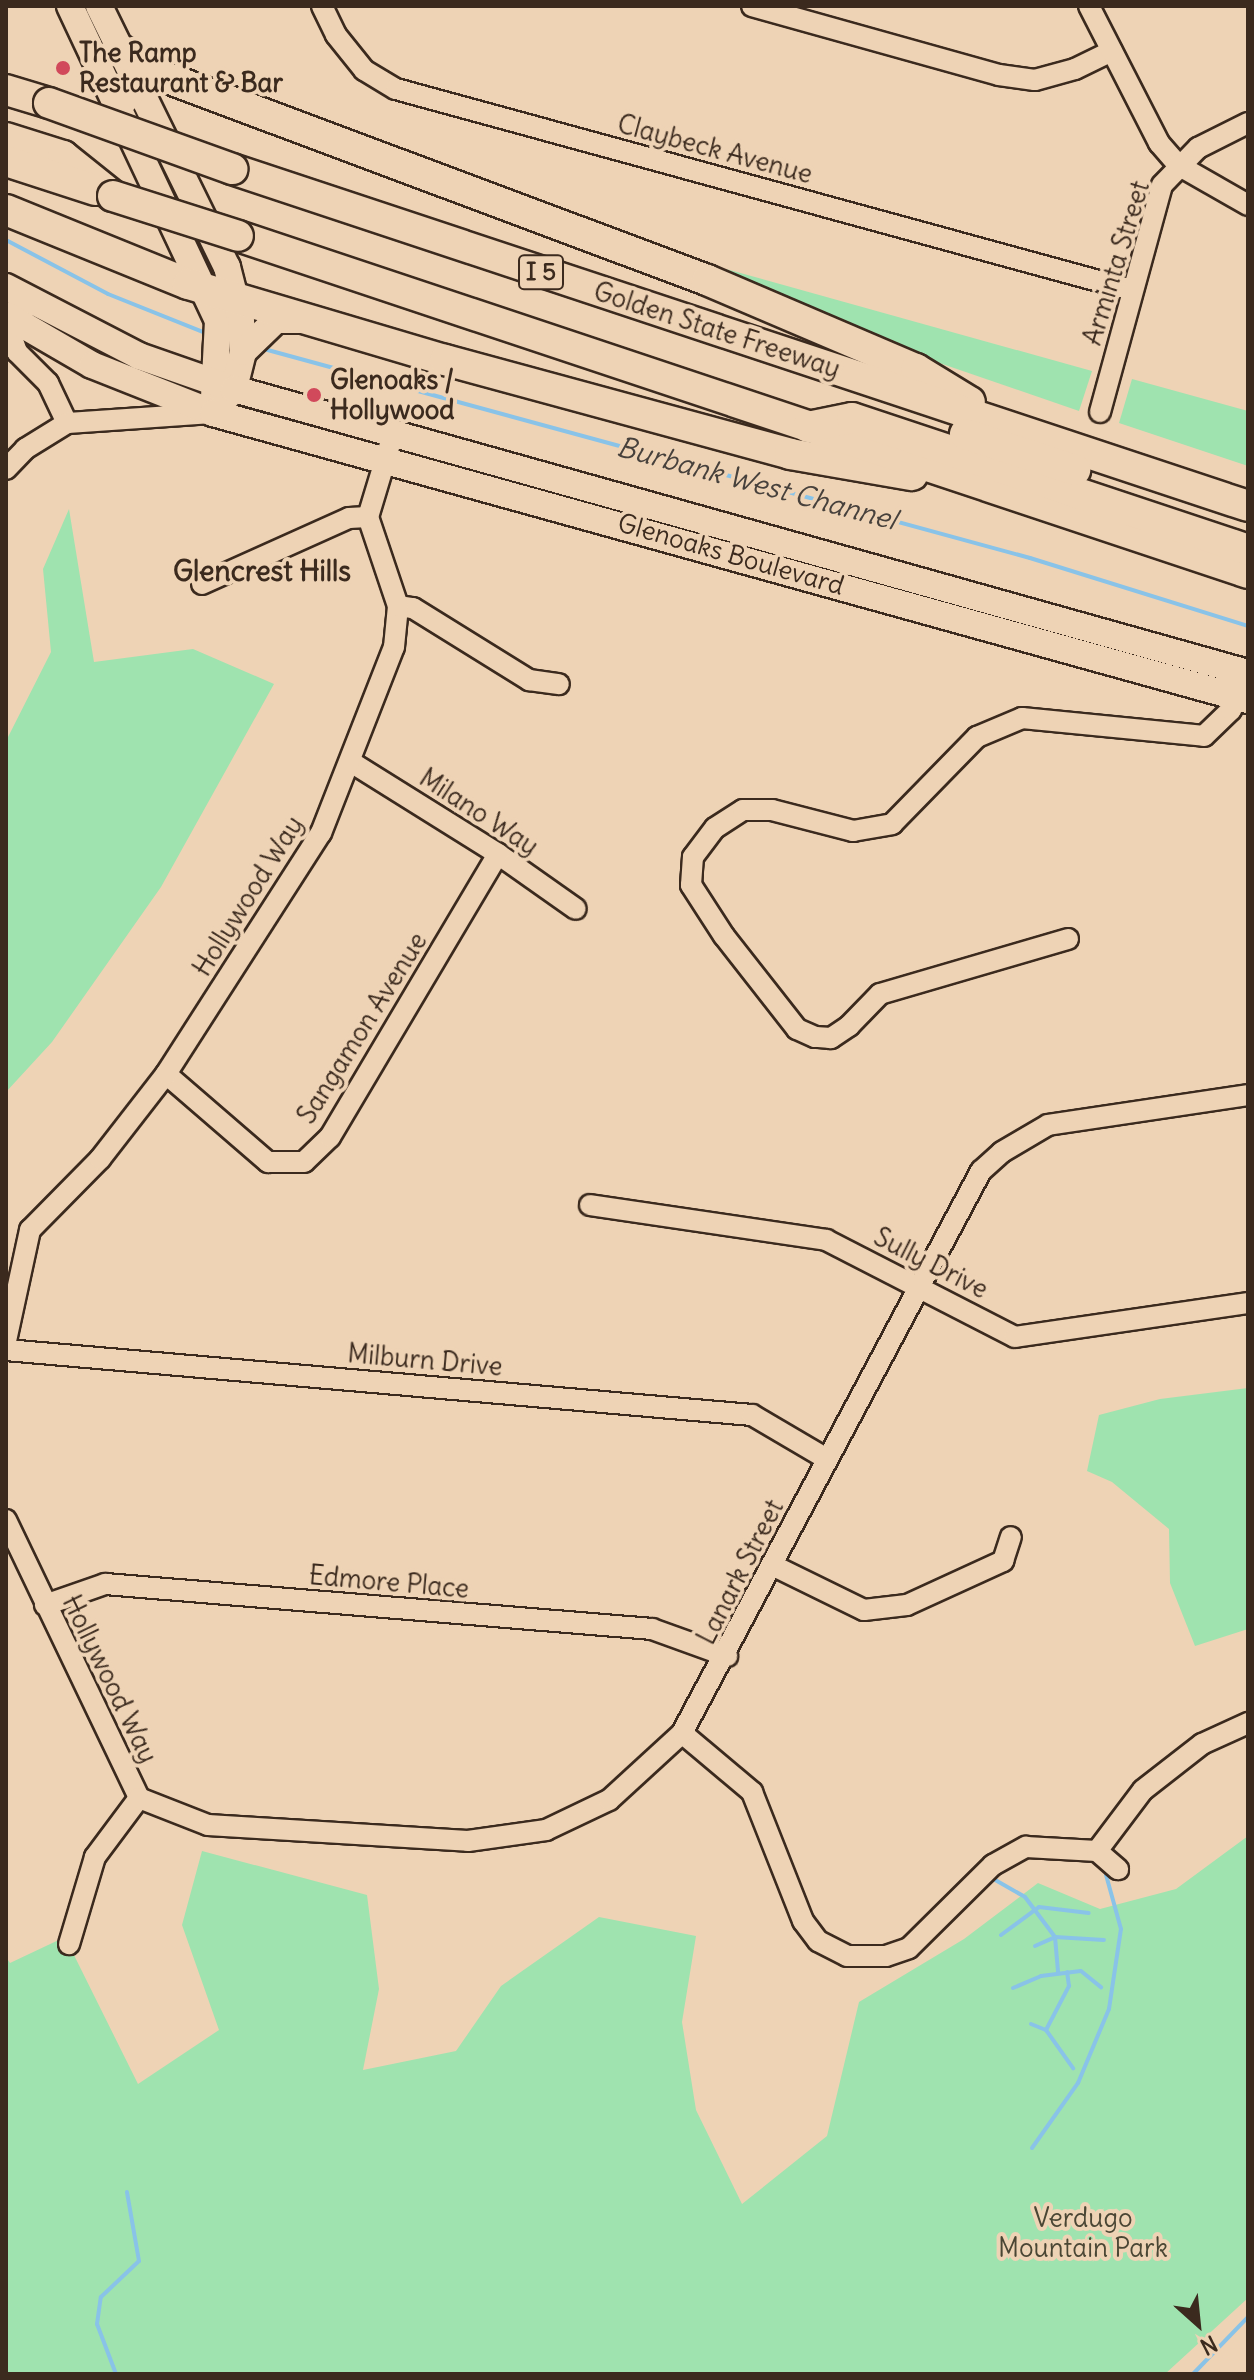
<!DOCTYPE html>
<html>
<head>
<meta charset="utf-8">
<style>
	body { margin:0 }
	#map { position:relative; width:1254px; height:2380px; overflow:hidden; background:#eed3b5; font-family:Delius,sans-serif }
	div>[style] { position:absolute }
	.green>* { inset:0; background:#9fe3af }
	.stream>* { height:4px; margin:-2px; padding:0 2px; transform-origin:2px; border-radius:2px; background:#89c3e8 }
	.roads { filter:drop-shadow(2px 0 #3b2a1e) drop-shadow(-2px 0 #3b2a1e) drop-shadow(0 2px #3b2a1e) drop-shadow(0 -2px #3b2a1e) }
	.minor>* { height:20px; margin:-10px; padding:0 10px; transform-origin:10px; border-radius:10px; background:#eed3b5 }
	.major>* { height:26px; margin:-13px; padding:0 13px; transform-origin:13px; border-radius:13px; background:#eed3b5 }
	.highway>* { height:30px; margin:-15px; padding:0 15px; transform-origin:15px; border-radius:15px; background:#eed3b5 }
	.bridges { filter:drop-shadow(2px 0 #3b2a1e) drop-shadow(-2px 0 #3b2a1e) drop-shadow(0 2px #3b2a1e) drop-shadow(0 -2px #3b2a1e) }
	.highway-bridge>* { height:30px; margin:-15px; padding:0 15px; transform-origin:15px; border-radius:15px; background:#eed3b5 }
	.dots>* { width:22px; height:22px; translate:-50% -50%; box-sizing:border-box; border:4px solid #eed3b5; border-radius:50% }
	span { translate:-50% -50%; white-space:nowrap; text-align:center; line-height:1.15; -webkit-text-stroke:8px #eed3b5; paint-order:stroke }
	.shield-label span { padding:2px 6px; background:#eed3b5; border:2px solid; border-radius:6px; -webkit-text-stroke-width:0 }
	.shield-label { font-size:24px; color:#3b2a1e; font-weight:700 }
	.poi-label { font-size:26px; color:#3b2a1e; font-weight:700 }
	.left { translate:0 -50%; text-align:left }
	.street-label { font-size:26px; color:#3b2a1e }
	.park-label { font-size:26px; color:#4a4634 }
	.water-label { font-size:28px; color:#47413c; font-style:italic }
	.neighbourhood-label { font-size:28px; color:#3b2a1e; font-weight:700 }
	.frame { position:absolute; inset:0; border:8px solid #3b2a1e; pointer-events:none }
	.north { position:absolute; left:1158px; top:2284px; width:80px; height:80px; -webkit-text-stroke:6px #eed3b5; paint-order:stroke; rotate:153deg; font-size:22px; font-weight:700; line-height:32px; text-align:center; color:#3b2a1e }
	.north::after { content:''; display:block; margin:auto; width:28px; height:36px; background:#3b2a1e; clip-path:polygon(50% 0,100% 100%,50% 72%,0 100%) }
</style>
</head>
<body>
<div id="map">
	<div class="green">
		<i style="clip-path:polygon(726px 269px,1092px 371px,1079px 411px,890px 346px)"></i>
		<i style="clip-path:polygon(1132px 379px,1248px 411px,1248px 466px,1119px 423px)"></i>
		<i style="clip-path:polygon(69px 509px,94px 662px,193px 649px,274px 684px,161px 887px,52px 1042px,6px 1092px,6px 741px,51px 652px,43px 569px)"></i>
		<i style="clip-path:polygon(1248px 1388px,1248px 1629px,1195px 1646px,1170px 1583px,1169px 1529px,1112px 1482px,1087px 1471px,1099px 1415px,1160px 1399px)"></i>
		<i style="clip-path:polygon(1248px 1836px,1248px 2298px,1165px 2374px,6px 2374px,6px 1957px,10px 1963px,65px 1937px,138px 2084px,219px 2030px,182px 1925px,202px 1851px,367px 1895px,379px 1989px,363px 2070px,456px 2051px,501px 1986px,599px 1917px,696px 1936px,682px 2022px,696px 2110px,742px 2204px,827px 2136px,859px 2002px,964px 1939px,1038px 1883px,1100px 1909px,1176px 1889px)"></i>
	</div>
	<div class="stream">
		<i style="left:6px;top:240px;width:115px;rotate:27.9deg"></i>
		<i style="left:108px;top:294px;width:102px;rotate:21.8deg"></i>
		<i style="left:264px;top:349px;width:794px;rotate:15.26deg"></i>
		<i style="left:1030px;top:558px;width:228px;rotate:17.3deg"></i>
		<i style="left:990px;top:1877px;width:40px;rotate:29.7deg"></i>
		<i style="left:1025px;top:1897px;width:50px;rotate:53.1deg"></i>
		<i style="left:1055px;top:1937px;width:35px;rotate:85deg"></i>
		<i style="left:1001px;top:1935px;width:47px;rotate:-36.4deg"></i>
		<i style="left:1039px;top:1907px;width:50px;rotate:6.8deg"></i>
		<i style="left:1035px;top:1946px;width:22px;rotate:-24deg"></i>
		<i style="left:1055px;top:1937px;width:49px;rotate:3.5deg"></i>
		<i style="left:1013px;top:1988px;width:30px;rotate:-23deg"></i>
		<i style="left:1041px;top:1976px;width:40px;rotate:-7.1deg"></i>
		<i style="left:1081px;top:1971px;width:26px;rotate:39deg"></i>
		<i style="left:1031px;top:2024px;width:16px;rotate:22deg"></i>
		<i style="left:1046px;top:2030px;width:47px;rotate:54.6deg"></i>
		<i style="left:1046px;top:2030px;width:50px;rotate:-62.4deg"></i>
		<i style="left:1069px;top:1986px;width:14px;rotate:-98deg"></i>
		<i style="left:1032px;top:2148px;width:80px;rotate:-54.7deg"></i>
		<i style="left:1078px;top:2083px;width:80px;rotate:-67.3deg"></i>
		<i style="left:1109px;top:2009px;width:81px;rotate:-81.5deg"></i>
		<i style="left:1121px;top:1929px;width:56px;rotate:-105.5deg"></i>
		<i style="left:116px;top:2374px;width:53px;rotate:-110.8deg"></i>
		<i style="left:97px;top:2324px;width:27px;rotate:-82deg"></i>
		<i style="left:101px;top:2297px;width:52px;rotate:-43.5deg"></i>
		<i style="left:139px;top:2261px;width:70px;rotate:-99.9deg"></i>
		<i style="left:1193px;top:2374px;width:79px;rotate:-46deg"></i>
	</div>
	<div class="roads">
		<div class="minor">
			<i style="left:322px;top:6px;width:32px;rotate:64deg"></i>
			<i style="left:336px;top:35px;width:45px;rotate:51.3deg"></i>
			<i style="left:364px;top:70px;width:37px;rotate:31deg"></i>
			<i style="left:396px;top:89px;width:762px;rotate:15.29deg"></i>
			<i style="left:752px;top:6px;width:256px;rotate:15.6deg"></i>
			<i style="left:999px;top:75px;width:36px;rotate:8deg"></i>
			<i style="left:1035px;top:80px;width:41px;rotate:-15.4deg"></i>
			<i style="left:1075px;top:69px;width:41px;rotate:-25.9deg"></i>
			<i style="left:1089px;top:6px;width:154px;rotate:62.9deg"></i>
			<i style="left:1159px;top:143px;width:29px;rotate:49deg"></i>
			<i style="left:1178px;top:165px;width:81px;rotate:29.7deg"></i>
			<i style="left:24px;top:310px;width:30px;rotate:113deg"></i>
			<i style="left:12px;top:338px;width:15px;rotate:70deg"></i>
			<i style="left:17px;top:352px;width:44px;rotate:45deg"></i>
			<i style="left:48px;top:383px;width:44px;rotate:64.6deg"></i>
			<i style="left:1100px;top:412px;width:235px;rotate:-74.7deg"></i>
			<i style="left:1162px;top:185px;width:52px;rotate:-45.8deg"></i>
			<i style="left:1198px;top:148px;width:56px;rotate:-26.6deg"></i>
			<i style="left:6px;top:469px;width:28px;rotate:-46deg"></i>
			<i style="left:25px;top:449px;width:49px;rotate:-31.8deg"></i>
			<i style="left:67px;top:423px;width:146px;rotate:-3.9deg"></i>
			<i style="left:202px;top:584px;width:161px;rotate:-24.2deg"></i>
			<i style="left:349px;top:518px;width:19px;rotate:-3deg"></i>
			<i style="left:398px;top:606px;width:15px;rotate:8deg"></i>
			<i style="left:413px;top:608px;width:137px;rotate:31.8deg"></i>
			<i style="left:529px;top:680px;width:30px;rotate:8deg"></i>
			<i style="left:351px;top:762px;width:173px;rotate:32deg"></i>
			<i style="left:498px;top:854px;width:95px;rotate:35.2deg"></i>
			<i style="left:1068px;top:939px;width:196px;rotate:163.7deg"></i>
			<i style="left:880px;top:994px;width:45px;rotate:134.1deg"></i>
			<i style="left:849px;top:1026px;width:22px;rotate:146deg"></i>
			<i style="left:831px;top:1038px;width:16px;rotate:-176deg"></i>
			<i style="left:815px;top:1037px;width:20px;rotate:-156deg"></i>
			<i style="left:797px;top:1029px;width:118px;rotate:-128.1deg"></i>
			<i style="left:724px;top:936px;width:61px;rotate:-122.9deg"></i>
			<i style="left:691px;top:885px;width:28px;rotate:-86deg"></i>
			<i style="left:693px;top:857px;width:36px;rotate:-53deg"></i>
			<i style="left:715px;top:828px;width:33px;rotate:-33deg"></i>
			<i style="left:743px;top:810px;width:29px"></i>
			<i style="left:772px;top:810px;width:84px;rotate:14.5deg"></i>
			<i style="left:853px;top:831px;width:40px;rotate:-10deg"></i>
			<i style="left:892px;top:824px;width:122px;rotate:-45.7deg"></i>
			<i style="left:977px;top:737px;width:49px;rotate:-22.9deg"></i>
			<i style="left:1022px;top:718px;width:183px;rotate:5.6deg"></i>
			<i style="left:1204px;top:736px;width:37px;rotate:-44deg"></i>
			<i style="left:1231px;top:710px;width:28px;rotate:-67deg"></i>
			<i style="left:166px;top:1074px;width:135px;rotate:40.8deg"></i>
			<i style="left:268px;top:1162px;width:36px"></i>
			<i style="left:304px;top:1162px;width:36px;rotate:-44deg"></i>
			<i style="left:330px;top:1137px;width:329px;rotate:-59.3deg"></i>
			<i style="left:590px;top:1205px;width:239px;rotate:8.4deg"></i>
			<i style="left:826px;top:1240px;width:212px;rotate:27.2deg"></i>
			<i style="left:1015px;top:1337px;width:235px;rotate:-8.3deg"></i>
			<i style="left:6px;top:1341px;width:114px;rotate:-77.8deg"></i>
			<i style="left:30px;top:1230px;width:100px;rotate:-45.4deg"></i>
			<i style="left:100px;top:1159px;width:108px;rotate:-52.2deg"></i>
			<i style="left:166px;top:1074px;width:287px;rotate:-57.3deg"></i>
			<i style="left:321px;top:833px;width:200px;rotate:-68.6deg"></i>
			<i style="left:394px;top:647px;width:41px;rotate:-84.4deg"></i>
			<i style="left:398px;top:606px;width:94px;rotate:-108.6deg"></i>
			<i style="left:368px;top:517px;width:87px;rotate:-73.2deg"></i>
			<i style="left:6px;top:1350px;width:749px;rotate:4.98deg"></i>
			<i style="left:752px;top:1415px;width:87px;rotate:30.4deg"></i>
			<i style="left:6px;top:1520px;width:308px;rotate:64.4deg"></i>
			<i style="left:139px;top:1798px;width:74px;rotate:126.7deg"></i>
			<i style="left:95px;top:1857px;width:91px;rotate:106.6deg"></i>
			<i style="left:774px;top:1566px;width:100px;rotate:26.1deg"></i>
			<i style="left:864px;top:1610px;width:43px;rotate:-6.6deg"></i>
			<i style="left:907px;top:1605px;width:106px;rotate:-24.6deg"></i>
			<i style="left:1003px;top:1561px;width:25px;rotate:-72deg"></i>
			<i style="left:45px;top:1605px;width:64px;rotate:-19.3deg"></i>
			<i style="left:105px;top:1584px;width:549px;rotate:4.7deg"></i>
			<i style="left:652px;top:1629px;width:80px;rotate:19.8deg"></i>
			<i style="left:682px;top:1733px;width:92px;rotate:40.1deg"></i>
			<i style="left:752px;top:1792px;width:139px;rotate:68.4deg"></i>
			<i style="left:803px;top:1921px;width:25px;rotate:53deg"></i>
			<i style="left:818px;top:1941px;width:33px;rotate:27deg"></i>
			<i style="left:847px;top:1956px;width:39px"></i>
			<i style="left:886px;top:1956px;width:24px;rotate:-19deg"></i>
			<i style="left:909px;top:1948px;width:118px;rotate:-44.7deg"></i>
			<i style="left:993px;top:1865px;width:38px;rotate:-29deg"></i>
			<i style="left:1026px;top:1847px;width:71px;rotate:3.2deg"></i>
			<i style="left:1097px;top:1851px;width:28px;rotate:41deg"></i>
			<i style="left:139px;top:1798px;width:74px;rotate:21.4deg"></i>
			<i style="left:208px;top:1825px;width:260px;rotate:3.5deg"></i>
			<i style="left:468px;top:1841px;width:79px;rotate:-8deg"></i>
			<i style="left:546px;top:1830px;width:70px;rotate:-25.5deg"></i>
			<i style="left:609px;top:1800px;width:99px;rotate:-42.5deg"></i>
			<i style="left:682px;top:1733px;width:637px;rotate:-61.99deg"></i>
			<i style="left:981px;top:1171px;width:28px;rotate:-42deg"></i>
			<i style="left:1002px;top:1152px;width:53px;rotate:-30.4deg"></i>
			<i style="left:1048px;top:1125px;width:202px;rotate:-8.5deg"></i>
			<i style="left:1097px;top:1851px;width:76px;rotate:-53deg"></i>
			<i style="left:1143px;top:1790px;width:75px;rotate:-37.9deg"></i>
			<i style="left:1202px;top:1744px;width:51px;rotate:-24.5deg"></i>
		</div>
		<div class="major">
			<i style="left:70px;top:6px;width:348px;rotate:64.8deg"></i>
			<i style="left:218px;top:321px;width:76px;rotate:93deg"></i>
			<i style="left:99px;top:6px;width:291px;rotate:63.9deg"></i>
			<i style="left:227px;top:267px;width:57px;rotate:75.7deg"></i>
			<i style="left:241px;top:322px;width:30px;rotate:86deg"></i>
			<i style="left:243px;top:352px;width:38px;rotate:104deg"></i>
			<i style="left:234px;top:389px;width:16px;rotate:133deg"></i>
			<i style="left:6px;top:287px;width:150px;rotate:27.4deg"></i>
			<i style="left:139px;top:356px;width:101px;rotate:19.2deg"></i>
			<i style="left:234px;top:389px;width:1053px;rotate:15.65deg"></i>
			<i style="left:6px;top:315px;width:99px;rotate:30.2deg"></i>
			<i style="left:92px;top:365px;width:130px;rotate:21.6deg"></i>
			<i style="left:213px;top:413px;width:1074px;rotate:15.5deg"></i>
			<i style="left:243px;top:352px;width:46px;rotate:-44.1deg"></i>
			<i style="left:276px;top:320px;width:29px"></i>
		</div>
		<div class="highway">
			<i style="left:121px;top:50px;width:49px;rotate:32.4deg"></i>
			<i style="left:162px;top:76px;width:582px;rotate:20.52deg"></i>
			<i style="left:707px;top:280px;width:227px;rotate:23.1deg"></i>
			<i style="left:916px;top:369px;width:63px;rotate:31.4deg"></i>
			<i style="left:6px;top:90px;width:45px;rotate:16.8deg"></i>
			<i style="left:116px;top:107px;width:32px;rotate:-49deg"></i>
			<i style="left:137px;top:83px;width:26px;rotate:-16deg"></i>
			<i style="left:6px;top:138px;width:60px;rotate:17.5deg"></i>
			<i style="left:63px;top:156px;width:64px;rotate:38.7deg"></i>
			<i style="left:6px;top:161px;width:94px;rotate:18deg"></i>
			<i style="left:232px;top:169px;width:1070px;rotate:18.35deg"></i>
			<i style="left:6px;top:210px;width:196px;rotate:22.1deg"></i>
			<i style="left:188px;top:284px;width:268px;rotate:16.5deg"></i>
			<i style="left:445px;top:360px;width:358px;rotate:15.2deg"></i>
			<i style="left:790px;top:454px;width:124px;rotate:9.8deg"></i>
			<i style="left:238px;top:236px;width:1065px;rotate:18.45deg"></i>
			<i style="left:808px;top:427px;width:45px;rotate:-11.6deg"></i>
			<i style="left:852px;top:418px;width:417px;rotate:18.4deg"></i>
			<i style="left:965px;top:434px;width:116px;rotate:18.1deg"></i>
		</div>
	</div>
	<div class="bridges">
		<div class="highway-bridge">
			<i style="left:49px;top:103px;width:195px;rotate:19.8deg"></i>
			<i style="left:113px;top:196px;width:131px;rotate:17.7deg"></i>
		</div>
	</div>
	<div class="dots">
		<i style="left:63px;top:68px;background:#d1495b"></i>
		<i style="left:314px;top:395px;background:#d1495b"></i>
	</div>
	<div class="shield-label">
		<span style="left:541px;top:272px">I 5</span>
	</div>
	<div class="poi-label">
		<span class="left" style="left:79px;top:68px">The Ramp<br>Restaurant &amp; Bar</span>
		<span class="left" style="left:330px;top:395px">Glenoaks /<br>Hollywood</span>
	</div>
	<div class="street-label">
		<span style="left:715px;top:149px;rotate:15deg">Claybeck Avenue</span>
		<span style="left:1116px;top:263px;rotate:-73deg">Arminta Street</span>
		<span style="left:717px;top:330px;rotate:18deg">Golden State Freeway</span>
		<span style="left:731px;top:554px;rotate:16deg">Glenoaks Boulevard</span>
		<span style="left:479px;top:812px;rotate:33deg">Milano Way</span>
		<span style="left:248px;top:896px;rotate:-58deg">Hollywood Way</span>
		<span style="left:362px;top:1028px;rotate:-58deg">Sangamon Avenue</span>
		<span style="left:931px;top:1263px;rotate:27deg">Sully Drive</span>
		<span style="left:425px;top:1360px;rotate:5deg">Milburn Drive</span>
		<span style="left:740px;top:1572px;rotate:-63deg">Lanark Street</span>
		<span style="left:389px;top:1582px;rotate:5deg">Edmore Place</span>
		<span style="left:110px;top:1679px;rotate:64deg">Hollywood Way</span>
	</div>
	<div class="park-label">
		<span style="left:1083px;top:2233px">Verdugo<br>Mountain Park</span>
	</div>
	<div class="water-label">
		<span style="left:757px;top:483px;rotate:15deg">Burbank West Channel</span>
	</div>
	<div class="neighbourhood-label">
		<span style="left:262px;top:571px">Glencrest Hills</span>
	</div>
	<div class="frame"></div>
	<div class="north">N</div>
</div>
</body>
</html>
